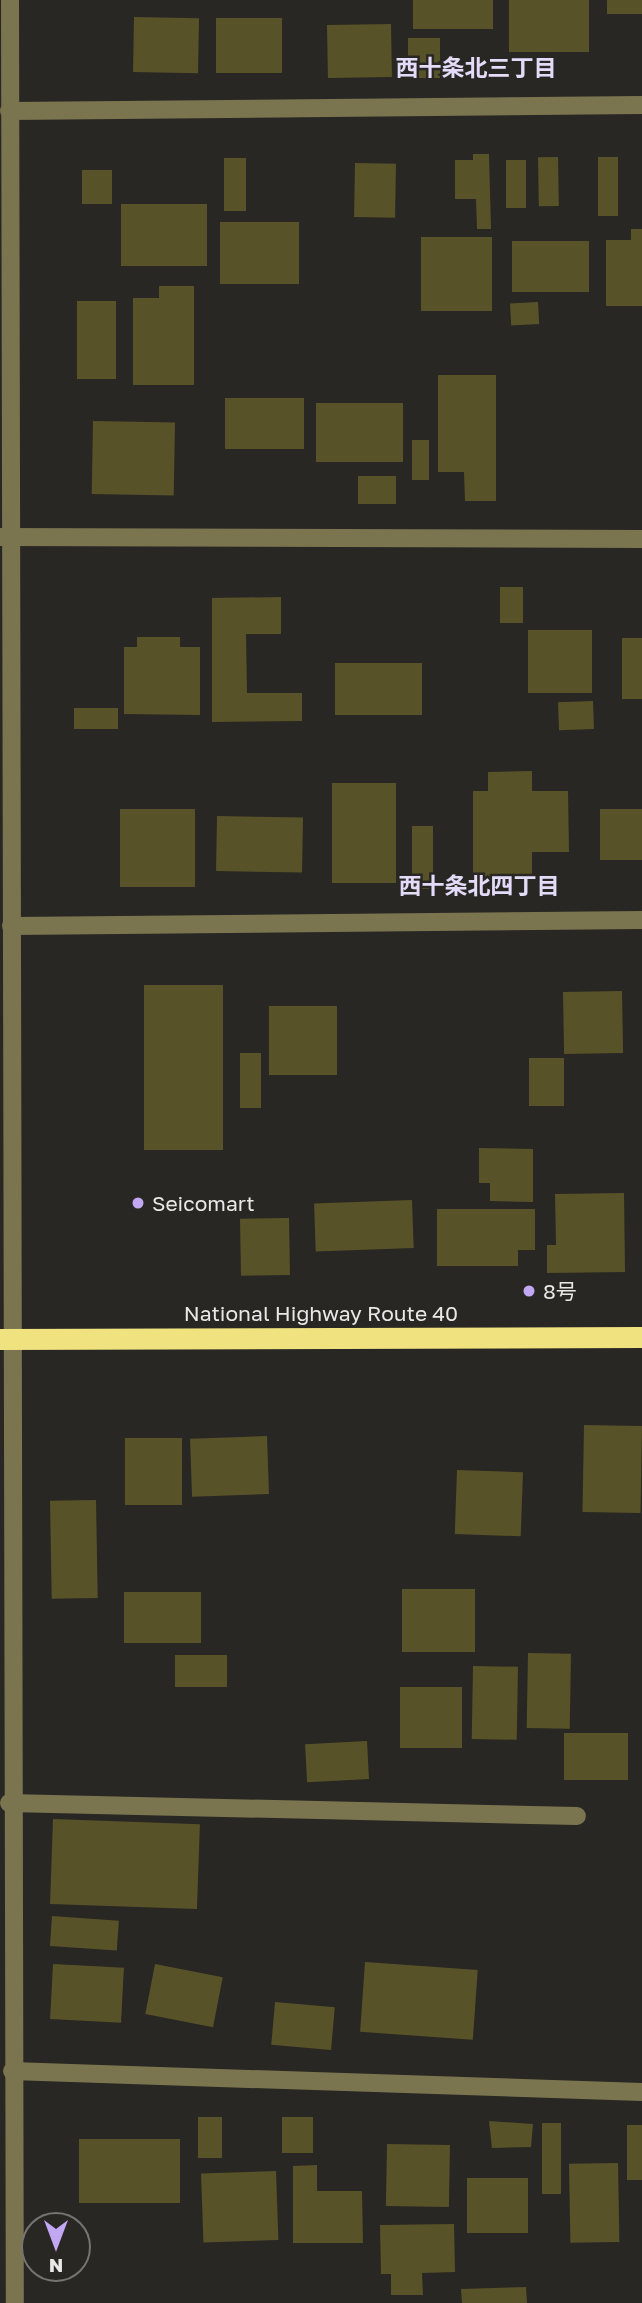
<!DOCTYPE html>
<html>
<head>
<meta charset="utf-8">
<style>
	body { margin:0 }
	#map { position:relative; width:642px; height:2303px; overflow:hidden; background:#282724; font-family:"Golos Text","Noto Sans JP",sans-serif }
	div>[style] { position:absolute }
	.building>* { inset:0; background:#585228; transform-origin:0 0 }
	.minor>* { height:18px; margin:-9px; padding:0 9px; transform-origin:9px; border-radius:9px; background:#7a754f }
	.highway>* { height:21px; margin:-10.5px; padding:0 10.5px; transform-origin:10.5px; border-radius:10.5px; background:#efe27f }
	.dots>* { width:19px; height:19px; translate:-50% -50%; box-sizing:border-box; border:4px solid #282724; border-radius:50% }
	span { translate:-50% -50%; white-space:nowrap; text-align:center; line-height:1.15; -webkit-text-stroke:5px #282724; paint-order:stroke }
	.poi-label { font-size:21px; color:#e9e8e6 }
	.left { translate:0 -50%; text-align:left }
	.street-label { font-size:21px; color:#e9e8e6 }
	.neighbourhood-label { font-size:23px; color:#e4dbf8; font-weight:700 }
	.north { position:absolute; left:21px; top:2212px; width:70px; height:70px; box-sizing:border-box; background:#282724; border:2px solid #757472; border-radius:50%; rotate:180deg; font-size:19px; font-weight:700; line-height:28px; text-align:center; color:#e9e8e6 }
	.north::after { content:''; display:block; margin:auto; width:24px; height:32px; background:#c2a7f2; clip-path:polygon(50% 0,100% 100%,50% 72%,0 100%) }
</style>
</head>
<body>
<div id="map">
	<div class="building">
		<i style="left:413px;top:0;width:80px;height:29px"></i>
		<i style="left:509px;top:0;width:80px;height:52px"></i>
		<i style="left:607px;top:0;width:35px;height:14px"></i>
		<i style="left:134px;top:17px;width:65px;height:55px;rotate:1deg"></i>
		<i style="left:216px;top:18px;width:66px;height:55px"></i>
		<i style="left:391px;top:24px;width:53px;height:64px;rotate:89deg"></i>
		<i style="left:408px;top:38px;width:32px;height:40px"></i>
		<i style="clip-path:polygon(473px 154px,489px 154px,491px 229px,477px 229px,476px 199px,455px 199px,455px 160px,473px 160px)"></i>
		<i style="left:558px;top:157px;width:49px;height:20px;rotate:89deg"></i>
		<i style="left:598px;top:157px;width:20px;height:59px"></i>
		<i style="left:246px;top:158px;width:53px;height:22px;rotate:90deg"></i>
		<i style="left:506px;top:160px;width:20px;height:48px"></i>
		<i style="left:355px;top:163px;width:41px;height:54px;rotate:1deg"></i>
		<i style="left:82px;top:170px;width:30px;height:34px"></i>
		<i style="left:121px;top:204px;width:86px;height:62px"></i>
		<i style="left:220px;top:222px;width:79px;height:62px"></i>
		<i style="clip-path:polygon(631px 229px,642px 229px,642px 306px,606px 306px,606px 240px,631px 240px)"></i>
		<i style="left:421px;top:237px;width:71px;height:74px"></i>
		<i style="left:512px;top:241px;width:77px;height:51px"></i>
		<i style="clip-path:polygon(159px 286px,194px 286px,194px 385px,133px 385px,133px 298px,159px 298px)"></i>
		<i style="left:77px;top:301px;width:39px;height:78px"></i>
		<i style="left:538px;top:302px;width:22px;height:28px;rotate:87deg"></i>
		<i style="clip-path:polygon(438px 375px,496px 375px,496px 501px,465px 501px,464px 472px,438px 472px)"></i>
		<i style="left:304px;top:398px;width:51px;height:79px;rotate:90deg"></i>
		<i style="left:316px;top:403px;width:87px;height:59px"></i>
		<i style="left:93px;top:421px;width:82px;height:73px;rotate:1deg"></i>
		<i style="left:412px;top:440px;width:17px;height:40px"></i>
		<i style="left:358px;top:476px;width:38px;height:28px"></i>
		<i style="left:500px;top:587px;width:23px;height:36px"></i>
		<i style="clip-path:polygon(281px 597px,281px 634px,246px 634px,247px 693px,302px 693px,302px 721px,212px 722px,212px 598px)"></i>
		<i style="left:592px;top:630px;width:63px;height:64px;rotate:90deg"></i>
		<i style="clip-path:polygon(137px 637px,180px 637px,180px 647px,200px 647px,200px 715px,124px 714px,124px 647px,137px 647px)"></i>
		<i style="left:622px;top:638px;width:20px;height:61px"></i>
		<i style="left:335px;top:663px;width:87px;height:52px"></i>
		<i style="left:593px;top:701px;width:28px;height:35px;rotate:88deg"></i>
		<i style="left:74px;top:708px;width:44px;height:21px"></i>
		<i style="clip-path:polygon(532px 771px,532px 791px,568px 791px,569px 852px,532px 852px,532px 879px,473px 880px,473px 791px,488px 791px,488px 772px)"></i>
		<i style="left:332px;top:783px;width:64px;height:100px"></i>
		<i style="left:120px;top:809px;width:75px;height:78px"></i>
		<i style="left:600px;top:809px;width:42px;height:51px"></i>
		<i style="left:217px;top:816px;width:86px;height:55px;rotate:1deg"></i>
		<i style="left:412px;top:826px;width:21px;height:63px"></i>
		<i style="left:144px;top:985px;width:79px;height:165px"></i>
		<i style="left:622px;top:991px;width:62px;height:59px;rotate:89deg"></i>
		<i style="left:269px;top:1006px;width:68px;height:69px"></i>
		<i style="left:240px;top:1053px;width:21px;height:55px"></i>
		<i style="left:529px;top:1058px;width:35px;height:48px"></i>
		<i style="clip-path:polygon(479px 1148px,533px 1149px,533px 1202px,490px 1201px,490px 1183px,479px 1183px)"></i>
		<i style="clip-path:polygon(624px 1193px,625px 1272px,547px 1273px,547px 1245px,556px 1245px,555px 1194px)"></i>
		<i style="left:412px;top:1200px;width:48px;height:98px;rotate:88deg"></i>
		<i style="clip-path:polygon(437px 1209px,535px 1209px,535px 1250px,518px 1250px,518px 1266px,437px 1266px)"></i>
		<i style="left:289px;top:1218px;width:57px;height:49px;rotate:89deg"></i>
		<i style="left:584px;top:1425px;width:58px;height:87px;rotate:1deg"></i>
		<i style="left:267px;top:1436px;width:58px;height:77px;rotate:88deg"></i>
		<i style="left:125px;top:1438px;width:57px;height:67px"></i>
		<i style="left:457px;top:1470px;width:66px;height:64px;rotate:2deg"></i>
		<i style="left:96px;top:1500px;width:98px;height:46px;rotate:89deg"></i>
		<i style="left:402px;top:1589px;width:73px;height:63px"></i>
		<i style="left:201px;top:1592px;width:51px;height:77px;rotate:90deg"></i>
		<i style="left:528px;top:1653px;width:43px;height:75px;rotate:1deg"></i>
		<i style="left:175px;top:1655px;width:52px;height:32px"></i>
		<i style="left:473px;top:1666px;width:45px;height:73px;rotate:1deg"></i>
		<i style="left:400px;top:1687px;width:62px;height:61px"></i>
		<i style="left:564px;top:1733px;width:64px;height:47px"></i>
		<i style="left:367px;top:1741px;width:38px;height:62px;rotate:87deg"></i>
		<i style="left:53px;top:1819px;width:147px;height:85px;rotate:2deg"></i>
		<i style="left:52px;top:1916px;width:67px;height:30px;rotate:4deg"></i>
		<i style="left:365px;top:1962px;width:113px;height:70px;rotate:4deg"></i>
		<i style="left:53px;top:1964px;width:71px;height:55px;rotate:3deg"></i>
		<i style="left:155px;top:1964px;width:69px;height:51px;rotate:11deg"></i>
		<i style="left:275px;top:2002px;width:60px;height:43px;rotate:5deg"></i>
		<i style="left:198px;top:2117px;width:24px;height:41px"></i>
		<i style="left:282px;top:2117px;width:31px;height:36px"></i>
		<i style="clip-path:polygon(489px 2121px,533px 2124px,531px 2147px,492px 2148px)"></i>
		<i style="left:542px;top:2123px;width:19px;height:71px"></i>
		<i style="left:627px;top:2125px;width:15px;height:55px"></i>
		<i style="left:79px;top:2139px;width:101px;height:64px"></i>
		<i style="left:387px;top:2144px;width:63px;height:62px;rotate:1deg"></i>
		<i style="left:618px;top:2163px;width:79px;height:49px;rotate:89deg"></i>
		<i style="clip-path:polygon(317px 2165px,317px 2191px,362px 2191px,363px 2243px,293px 2243px,293px 2166px)"></i>
		<i style="left:276px;top:2171px;width:69px;height:75px;rotate:88deg"></i>
		<i style="left:467px;top:2178px;width:61px;height:55px"></i>
		<i style="clip-path:polygon(454px 2224px,455px 2272px,422px 2273px,423px 2295px,391px 2295px,391px 2274px,381px 2274px,380px 2225px)"></i>
		<i style="clip-path:polygon(526px 2287px,527px 2303px,462px 2303px,461px 2289px)"></i>
	</div>
	<div class="minor">
		<i style="left:10px;top:0;width:2303px;rotate:89.88deg"></i>
		<i style="left:9px;top:111px;width:633px;rotate:-0.54deg"></i>
		<i style="left:0;top:537px;width:642px;rotate:0.18deg"></i>
		<i style="left:11px;top:926px;width:631px;rotate:-0.54deg"></i>
		<i style="left:9px;top:1803px;width:568px;rotate:1.31deg"></i>
		<i style="left:12px;top:2071px;width:630px;rotate:1.91deg"></i>
	</div>
	<div class="highway">
		<i style="left:0;top:1339px;width:642px;rotate:-0.18deg"></i>
	</div>
	<div class="dots">
		<i style="left:138px;top:1203px;background:#c2a7f2"></i>
		<i style="left:529px;top:1291px;background:#c2a7f2"></i>
	</div>
	<div class="poi-label">
		<span class="left" style="left:152px;top:1203px">Seicomart</span>
		<span class="left" style="left:543px;top:1291px">8号</span>
	</div>
	<div class="street-label">
		<span style="left:321px;top:1313px">National Highway Route 40</span>
	</div>
	<div class="neighbourhood-label">
		<span style="left:476px;top:67px">西十条北三丁目</span>
		<span style="left:479px;top:885px">西十条北四丁目</span>
	</div>
	<div class="north">N</div>
</div>
</body>
</html>
